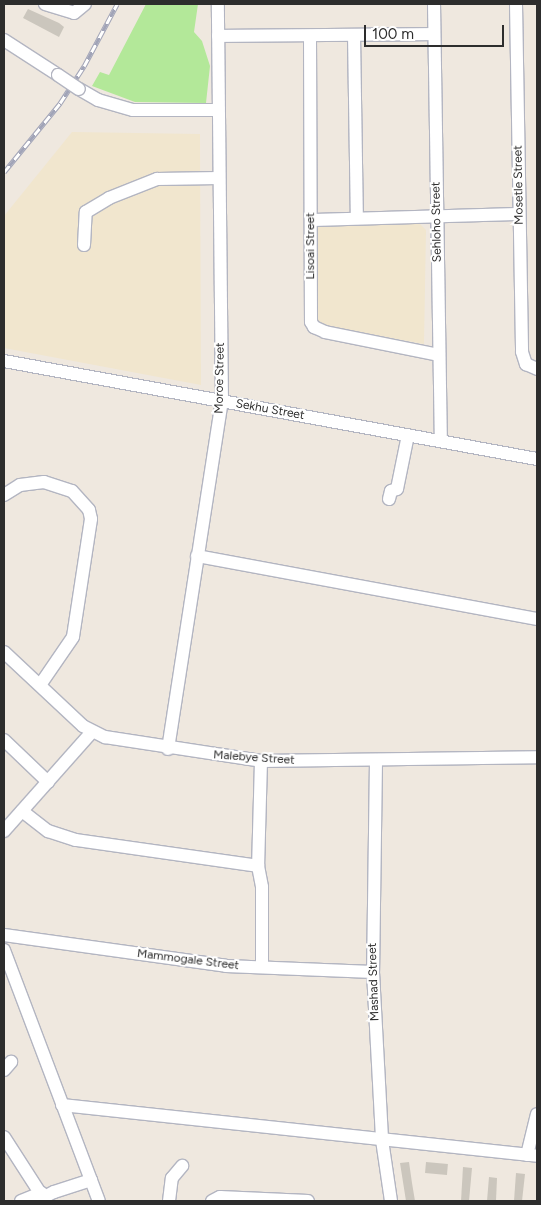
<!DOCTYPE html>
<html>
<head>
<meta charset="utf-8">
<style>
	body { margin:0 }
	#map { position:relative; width:541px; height:1205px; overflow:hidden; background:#efe8df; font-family:Figtree,sans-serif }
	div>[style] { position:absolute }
	.education>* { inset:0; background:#f1e6ce }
	.green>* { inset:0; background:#b3e899 }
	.building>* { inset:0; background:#cbc6bd; transform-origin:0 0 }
	.roads { filter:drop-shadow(1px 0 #b3b5c1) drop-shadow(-1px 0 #b3b5c1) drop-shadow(0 1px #b3b5c1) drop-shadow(0 -1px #b3b5c1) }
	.minor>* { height:12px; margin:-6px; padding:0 6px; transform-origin:6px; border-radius:6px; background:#fff }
	.rail>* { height:4.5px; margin-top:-2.25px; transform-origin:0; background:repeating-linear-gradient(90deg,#fff 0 8px,#a1a4b8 0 16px); box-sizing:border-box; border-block:1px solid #a1a4b8 }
	.bridges { filter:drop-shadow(1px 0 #b3b5c1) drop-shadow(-1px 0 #b3b5c1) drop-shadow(0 1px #b3b5c1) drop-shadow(0 -1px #b3b5c1) }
	.minor-bridge>* { height:12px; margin:-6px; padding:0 6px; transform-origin:6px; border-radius:6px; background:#fff }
	span { translate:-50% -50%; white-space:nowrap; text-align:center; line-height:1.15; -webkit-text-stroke:4px #fff; paint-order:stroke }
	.street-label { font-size:12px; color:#2d2d2d }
	.frame { position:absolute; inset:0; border:5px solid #2d2d2d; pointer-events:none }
	.scale { position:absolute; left:364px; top:25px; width:140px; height:22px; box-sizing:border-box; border:2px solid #2d2d2d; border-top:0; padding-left:6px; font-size:15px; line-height:18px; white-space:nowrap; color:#2d2d2d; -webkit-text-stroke:4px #fff; paint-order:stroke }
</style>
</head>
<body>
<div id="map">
	<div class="education">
		<i style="clip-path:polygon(72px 132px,200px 134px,201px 385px,4px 348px,4px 216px)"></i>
		<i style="clip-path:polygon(417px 221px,426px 230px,424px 344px,320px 325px,314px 319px,312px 229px,319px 222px)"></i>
	</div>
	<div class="green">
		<i style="clip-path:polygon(146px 4px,198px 4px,194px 32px,202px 41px,210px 66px,206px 103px,135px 102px,92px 86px,100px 72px,109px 75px)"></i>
	</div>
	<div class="building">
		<i style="clip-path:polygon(28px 9px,59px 23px,64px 27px,59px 37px,23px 18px)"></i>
		<i style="clip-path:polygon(409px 1162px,412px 1183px,415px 1201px,406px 1201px,400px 1163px)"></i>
		<i style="left:426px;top:1162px;width:22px;height:11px;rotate:5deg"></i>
		<i style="clip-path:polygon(463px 1167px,472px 1168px,469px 1201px,461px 1201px)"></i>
		<i style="clip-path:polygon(516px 1173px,525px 1174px,522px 1201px,514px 1201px)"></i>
		<i style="clip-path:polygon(489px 1177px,497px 1178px,496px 1201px,487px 1201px)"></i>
	</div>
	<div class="roads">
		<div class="minor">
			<i style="left:45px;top:4px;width:30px;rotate:17deg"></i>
			<i style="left:74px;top:13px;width:14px;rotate:-39deg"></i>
			<i style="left:434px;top:4px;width:437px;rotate:89.1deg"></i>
			<i style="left:516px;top:4px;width:348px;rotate:89deg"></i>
			<i style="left:522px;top:352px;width:13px;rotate:72deg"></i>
			<i style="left:526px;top:364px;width:12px;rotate:24deg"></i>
			<i style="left:354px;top:35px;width:183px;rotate:89.1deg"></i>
			<i style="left:218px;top:36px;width:216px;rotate:-0.5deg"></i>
			<i style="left:310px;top:36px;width:286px;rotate:89.8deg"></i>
			<i style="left:311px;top:322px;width:6px;rotate:59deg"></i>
			<i style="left:314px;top:327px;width:12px;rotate:24deg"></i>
			<i style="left:325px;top:332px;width:116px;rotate:11.4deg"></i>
			<i style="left:4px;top:40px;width:64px;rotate:32.9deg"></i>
			<i style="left:79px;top:89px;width:22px;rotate:30deg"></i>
			<i style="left:98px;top:100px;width:36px;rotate:16deg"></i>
			<i style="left:133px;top:110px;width:85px"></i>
			<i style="left:311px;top:220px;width:208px;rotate:-1.7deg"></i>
			<i style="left:84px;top:245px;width:33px;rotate:-87deg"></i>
			<i style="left:86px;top:212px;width:27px;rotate:-31deg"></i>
			<i style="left:109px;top:198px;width:52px;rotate:-21.6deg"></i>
			<i style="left:157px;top:179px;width:62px;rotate:-0.9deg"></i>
			<i style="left:4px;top:361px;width:542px;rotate:10.42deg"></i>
			<i style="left:4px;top:495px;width:19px;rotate:-32deg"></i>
			<i style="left:20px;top:485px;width:24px;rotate:-7deg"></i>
			<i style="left:44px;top:482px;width:29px;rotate:18deg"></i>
			<i style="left:72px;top:491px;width:25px;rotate:48deg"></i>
			<i style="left:89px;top:510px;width:9px;rotate:77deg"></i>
			<i style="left:91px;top:519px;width:119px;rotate:98.7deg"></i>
			<i style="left:73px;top:637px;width:58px;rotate:124.5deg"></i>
			<i style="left:389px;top:499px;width:8px;rotate:-76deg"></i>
			<i style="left:391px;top:491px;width:6px;rotate:-18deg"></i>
			<i style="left:397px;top:489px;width:55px;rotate:-78.5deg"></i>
			<i style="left:197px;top:556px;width:346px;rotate:10.5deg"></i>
			<i style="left:4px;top:652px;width:108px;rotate:43.1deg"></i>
			<i style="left:83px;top:726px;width:25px;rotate:27deg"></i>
			<i style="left:105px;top:737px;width:158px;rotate:8.7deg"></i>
			<i style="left:261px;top:761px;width:276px;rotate:-0.8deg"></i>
			<i style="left:4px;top:740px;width:61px;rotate:43.7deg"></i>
			<i style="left:168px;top:749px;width:351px;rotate:-81.2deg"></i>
			<i style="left:222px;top:402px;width:398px;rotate:-90.6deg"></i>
			<i style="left:261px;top:761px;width:105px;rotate:91.6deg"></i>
			<i style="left:258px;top:866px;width:21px;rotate:79deg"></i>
			<i style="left:262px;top:887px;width:80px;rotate:90deg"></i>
			<i style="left:376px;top:761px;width:211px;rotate:90.8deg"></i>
			<i style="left:373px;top:972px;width:168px;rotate:86.9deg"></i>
			<i style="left:382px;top:1140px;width:62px;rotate:81.6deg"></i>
			<i style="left:22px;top:811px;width:33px;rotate:38deg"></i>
			<i style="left:48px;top:831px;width:29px;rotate:18deg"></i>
			<i style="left:76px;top:840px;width:184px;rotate:8.1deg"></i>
			<i style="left:4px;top:831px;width:132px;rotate:-48.4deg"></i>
			<i style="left:4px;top:935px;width:224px;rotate:7.9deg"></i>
			<i style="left:226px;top:966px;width:147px;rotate:2.3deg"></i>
			<i style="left:4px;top:950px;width:268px;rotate:69.3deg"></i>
			<i style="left:4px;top:1070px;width:11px;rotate:-49deg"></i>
			<i style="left:62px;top:1105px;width:478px;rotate:6.1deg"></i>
			<i style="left:4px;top:1137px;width:74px;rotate:57.2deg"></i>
			<i style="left:527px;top:1155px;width:42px;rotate:-76.3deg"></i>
			<i style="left:21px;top:1201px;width:22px;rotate:-22deg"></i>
			<i style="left:45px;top:1201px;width:5px;rotate:-79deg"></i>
			<i style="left:46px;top:1196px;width:9px;rotate:-27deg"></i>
			<i style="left:54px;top:1192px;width:39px;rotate:-18deg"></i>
			<i style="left:169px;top:1201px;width:23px;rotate:-83deg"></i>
			<i style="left:172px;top:1178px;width:16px;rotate:-50deg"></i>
			<i style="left:212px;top:1201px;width:9px;rotate:-27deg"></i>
			<i style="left:220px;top:1197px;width:88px;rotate:2.6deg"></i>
		</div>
	</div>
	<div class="rail">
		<i style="left:4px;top:172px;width:89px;rotate:-50.9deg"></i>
		<i style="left:60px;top:103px;width:44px;rotate:-57deg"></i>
		<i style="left:84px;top:66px;width:70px;rotate:-62deg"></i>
	</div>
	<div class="bridges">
		<div class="minor-bridge">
			<i style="left:58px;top:75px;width:25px;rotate:34deg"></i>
		</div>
	</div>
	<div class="street-label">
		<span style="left:519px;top:185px;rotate:-91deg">Mosetle Street</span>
		<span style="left:437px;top:222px;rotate:-91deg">Sehloho Street</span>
		<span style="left:311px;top:246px;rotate:-90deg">Lisoai Street</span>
		<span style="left:220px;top:378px;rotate:-89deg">Moroe Street</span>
		<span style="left:270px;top:410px;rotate:10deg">Sekhu Street</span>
		<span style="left:254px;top:758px;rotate:4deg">Malebye Street</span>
		<span style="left:188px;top:960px;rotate:7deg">Mammogale Street</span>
		<span style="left:374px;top:982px;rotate:-92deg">Mashad Street</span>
	</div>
	<div class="frame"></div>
	<div class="scale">100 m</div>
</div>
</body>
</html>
